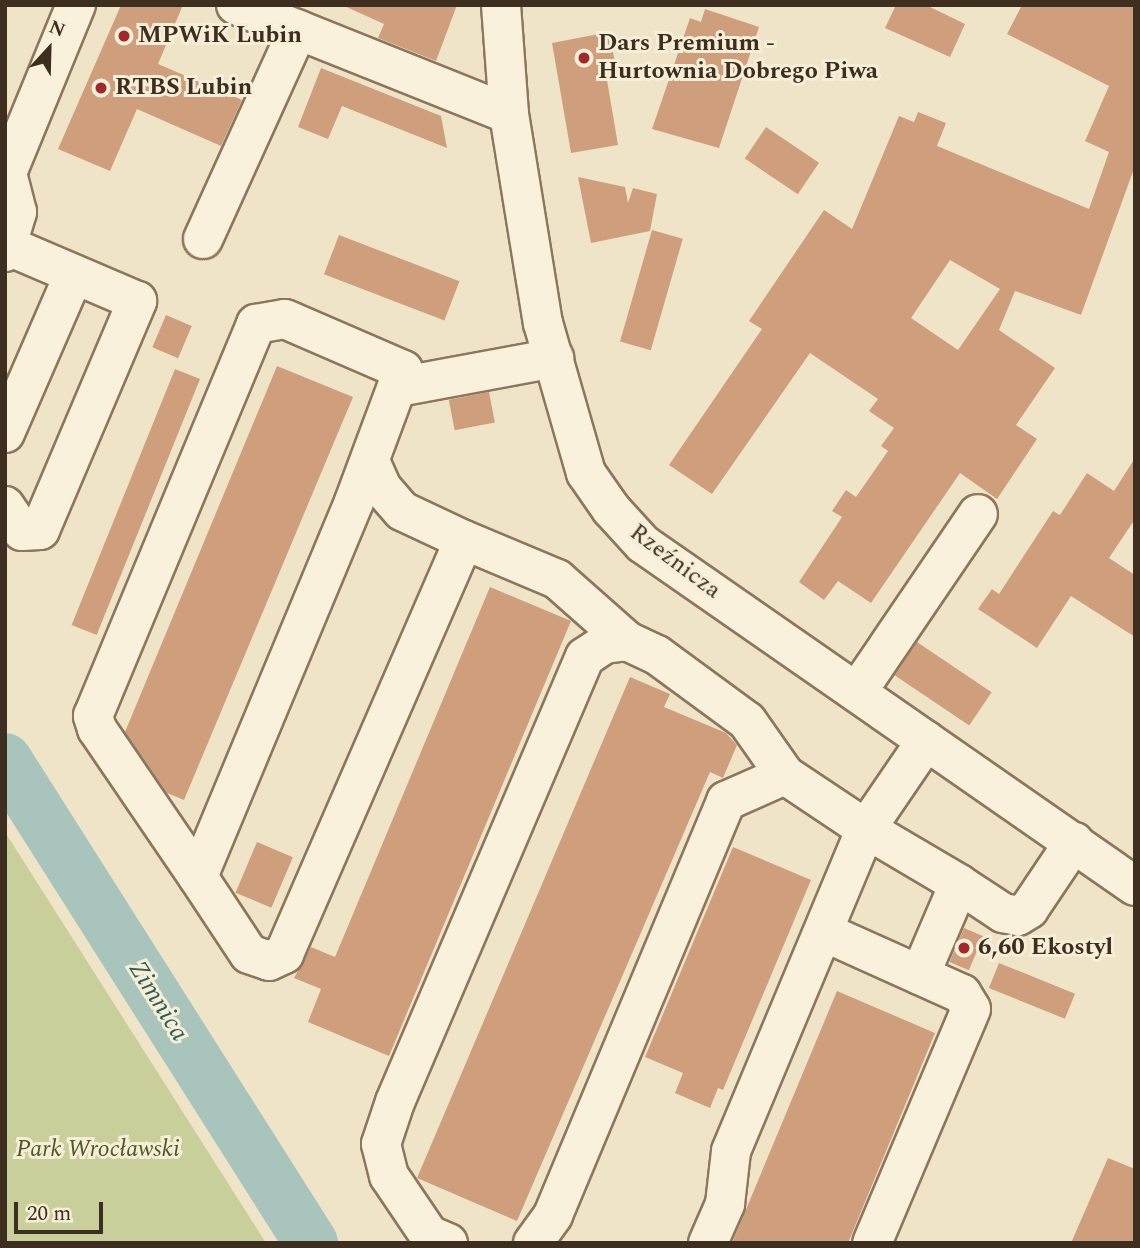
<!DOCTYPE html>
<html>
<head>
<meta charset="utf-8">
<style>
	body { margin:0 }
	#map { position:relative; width:1140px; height:1248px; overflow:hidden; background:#f0e4c8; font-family:Spectral,serif }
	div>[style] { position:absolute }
	.green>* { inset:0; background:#c9cf9b }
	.river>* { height:54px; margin:-27px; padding:0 27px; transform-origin:27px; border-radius:27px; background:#a9c4bc }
	.building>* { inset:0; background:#cf9f7d; transform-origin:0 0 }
	.roads { filter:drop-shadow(2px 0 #8d765c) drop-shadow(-2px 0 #8d765c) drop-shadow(0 2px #8d765c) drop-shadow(0 -2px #8d765c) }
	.minor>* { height:38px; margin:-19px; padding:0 19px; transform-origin:19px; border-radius:19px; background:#faf1dc }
	.dots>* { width:19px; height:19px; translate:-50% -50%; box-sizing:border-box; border:4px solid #f7eed8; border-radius:50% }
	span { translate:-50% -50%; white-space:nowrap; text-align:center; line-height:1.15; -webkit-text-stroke:6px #f7eed8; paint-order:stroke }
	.poi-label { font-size:24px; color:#3d2e20; font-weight:700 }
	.left { translate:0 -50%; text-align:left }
	.street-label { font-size:24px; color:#3d2e20 }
	.park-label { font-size:24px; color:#4d5a26; font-style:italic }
	.water-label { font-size:26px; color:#2f5d5a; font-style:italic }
	.frame { position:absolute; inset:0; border:7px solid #3d2e20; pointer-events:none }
	.north { position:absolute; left:14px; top:14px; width:70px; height:70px; -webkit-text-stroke:5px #f7eed8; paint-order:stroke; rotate:22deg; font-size:19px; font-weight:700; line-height:28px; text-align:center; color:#3d2e20 }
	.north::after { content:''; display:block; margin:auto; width:24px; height:32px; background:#3d2e20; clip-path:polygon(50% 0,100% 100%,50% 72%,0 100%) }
	.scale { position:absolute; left:14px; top:1202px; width:89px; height:32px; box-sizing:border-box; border:4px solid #3d2e20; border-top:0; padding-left:9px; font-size:21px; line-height:24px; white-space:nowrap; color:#3d2e20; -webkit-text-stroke:5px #f7eed8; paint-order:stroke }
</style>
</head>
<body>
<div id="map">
	<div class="green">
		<i style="clip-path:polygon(5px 832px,266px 1243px,5px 1243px)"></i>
	</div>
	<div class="river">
		<i style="left:5px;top:760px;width:572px;rotate:57.64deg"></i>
	</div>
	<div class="building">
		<i style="clip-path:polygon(121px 5px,183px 5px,158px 64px,242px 100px,221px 146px,137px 109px,110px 171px,58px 149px)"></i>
		<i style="clip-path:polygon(342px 5px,457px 5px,436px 61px,378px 38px,384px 24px)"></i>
		<i style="clip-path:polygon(896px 5px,926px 5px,965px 24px,950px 57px,885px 28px)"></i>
		<i style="clip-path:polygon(evenodd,1022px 5px,1135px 5px,1135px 166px,1081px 315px,1015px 291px,999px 330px,1055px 368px,1016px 425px,1037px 439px,997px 499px,960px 473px,871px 603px,838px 581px,824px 600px,799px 582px,842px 517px,832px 511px,846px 490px,856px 497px,888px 451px,881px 446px,894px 428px,869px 411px,878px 399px,810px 353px,712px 494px,669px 465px,762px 329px,749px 321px,824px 210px,852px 229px,899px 116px,914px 122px,918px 112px,946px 123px,937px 146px,1089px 209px,1109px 152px,1085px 141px,1109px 86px,1007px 34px,1022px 5px,950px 260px,1000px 289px,958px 350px,911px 318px,950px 260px)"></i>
		<i style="clip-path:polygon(705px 9px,759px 27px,719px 148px,652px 129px,690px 18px,701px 22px)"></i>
		<i style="clip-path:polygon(609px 32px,617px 73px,606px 74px,618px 145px,571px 153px,552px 43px)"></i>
		<i style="clip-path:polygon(321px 68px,441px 116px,447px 148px,342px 106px,328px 139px,298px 127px)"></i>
		<i style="left:766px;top:127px;width:64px;height:38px;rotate:34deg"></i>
		<i style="clip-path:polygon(578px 177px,625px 187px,628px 203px,633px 188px,657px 194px,650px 231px,591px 243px)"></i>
		<i style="left:652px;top:230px;width:32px;height:116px;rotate:16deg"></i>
		<i style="left:339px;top:235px;width:129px;height:42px;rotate:21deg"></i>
		<i style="left:166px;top:315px;width:28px;height:35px;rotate:23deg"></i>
		<i style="clip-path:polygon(277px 366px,353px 397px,184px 800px,167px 793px,125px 732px)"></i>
		<i style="left:175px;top:369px;width:27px;height:276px;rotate:22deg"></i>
		<i style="left:489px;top:392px;width:31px;height:41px;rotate:79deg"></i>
		<i style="clip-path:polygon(1135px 458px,1135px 519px,1109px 558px,1135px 575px,1135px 637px,1071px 596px,1037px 648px,978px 609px,992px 589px,999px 594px,1053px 511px,1060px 515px,1087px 473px,1114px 491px)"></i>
		<i style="clip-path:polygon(490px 587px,571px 621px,389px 1056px,308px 1022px,321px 989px,294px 978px,311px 947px,335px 957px)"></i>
		<i style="left:917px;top:642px;width:90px;height:40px;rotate:34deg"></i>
		<i style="clip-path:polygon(630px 677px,670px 694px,664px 707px,726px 733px,737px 745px,723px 778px,710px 772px,517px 1221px,417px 1178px)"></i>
		<i style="left:257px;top:842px;width:39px;height:55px;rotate:23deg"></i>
		<i style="clip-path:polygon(733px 847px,811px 880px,723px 1090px,718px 1088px,710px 1108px,675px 1093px,683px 1073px,645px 1057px)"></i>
		<i style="left:964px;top:928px;width:21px;height:37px;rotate:23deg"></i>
		<i style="left:999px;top:963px;width:82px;height:27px;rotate:22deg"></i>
		<i style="clip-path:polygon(837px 991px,935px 1033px,848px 1243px,732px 1243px)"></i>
		<i style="clip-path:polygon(1108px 1158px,1135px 1169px,1135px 1243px,1071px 1243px)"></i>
	</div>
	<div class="roads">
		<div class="minor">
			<i style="left:236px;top:5px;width:294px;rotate:21.8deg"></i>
			<i style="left:501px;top:5px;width:109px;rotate:85.8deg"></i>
			<i style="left:509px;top:114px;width:212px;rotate:80.8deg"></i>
			<i style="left:543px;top:323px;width:156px;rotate:74deg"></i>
			<i style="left:586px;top:473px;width:44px;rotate:55.2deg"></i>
			<i style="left:611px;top:509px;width:47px;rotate:47.6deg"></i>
			<i style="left:643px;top:544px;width:599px;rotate:34.8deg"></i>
			<i style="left:203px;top:239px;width:230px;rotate:-65.6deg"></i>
			<i style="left:5px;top:252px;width:42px;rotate:-73.3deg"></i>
			<i style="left:17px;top:212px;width:40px;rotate:-104.4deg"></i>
			<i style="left:7px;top:173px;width:182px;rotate:-67.7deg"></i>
			<i style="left:398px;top:387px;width:159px;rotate:-10.5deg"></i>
			<i style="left:5px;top:433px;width:173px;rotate:-66.5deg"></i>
			<i style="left:370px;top:461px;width:30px;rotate:66deg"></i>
			<i style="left:382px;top:488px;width:30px;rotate:49deg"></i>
			<i style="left:402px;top:511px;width:68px;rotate:25.1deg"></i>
			<i style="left:5px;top:506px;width:30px;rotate:56deg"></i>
			<i style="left:22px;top:531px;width:18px;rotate:-3deg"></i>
			<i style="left:40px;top:530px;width:249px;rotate:-67deg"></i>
			<i style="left:137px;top:301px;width:140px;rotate:-156.9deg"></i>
			<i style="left:857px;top:692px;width:215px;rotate:-55.8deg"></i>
			<i style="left:198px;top:877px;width:179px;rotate:-124.3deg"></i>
			<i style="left:97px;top:729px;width:14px;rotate:-107deg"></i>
			<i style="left:93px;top:716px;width:425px;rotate:-67.4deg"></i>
			<i style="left:256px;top:324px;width:29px;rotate:-10deg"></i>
			<i style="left:285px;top:319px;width:129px;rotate:23.4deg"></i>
			<i style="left:403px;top:370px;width:141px;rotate:110.4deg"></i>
			<i style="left:354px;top:502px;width:406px;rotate:112.6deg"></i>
			<i style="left:198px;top:877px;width:92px;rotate:56.5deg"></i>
			<i style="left:249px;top:954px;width:21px;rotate:19deg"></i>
			<i style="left:269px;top:961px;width:17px;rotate:-25deg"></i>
			<i style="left:284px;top:954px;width:451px;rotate:-66.5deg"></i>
			<i style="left:464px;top:540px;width:101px;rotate:22.8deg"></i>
			<i style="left:557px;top:579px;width:94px;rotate:41.5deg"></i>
			<i style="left:959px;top:884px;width:53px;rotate:33.4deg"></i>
			<i style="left:1003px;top:913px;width:15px;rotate:11deg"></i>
			<i style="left:1018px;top:916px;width:13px;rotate:-32deg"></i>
			<i style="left:1029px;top:909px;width:81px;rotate:-56.1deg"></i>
			<i style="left:824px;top:932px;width:151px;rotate:24.2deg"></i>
			<i style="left:962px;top:994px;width:17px;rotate:59deg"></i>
			<i style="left:971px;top:1009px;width:254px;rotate:112.9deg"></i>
			<i style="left:448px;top:1243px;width:21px;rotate:-157deg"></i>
			<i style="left:429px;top:1235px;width:71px;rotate:-124.1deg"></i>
			<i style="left:389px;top:1176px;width:33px;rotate:-104deg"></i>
			<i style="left:381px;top:1144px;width:44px;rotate:-71.6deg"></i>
			<i style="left:395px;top:1102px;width:484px;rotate:-66.9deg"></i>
			<i style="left:585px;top:657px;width:23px;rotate:-34deg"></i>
			<i style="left:604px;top:644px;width:23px;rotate:-7deg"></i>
			<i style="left:627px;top:641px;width:33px;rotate:25deg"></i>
			<i style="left:657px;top:655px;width:112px;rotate:36.3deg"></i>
			<i style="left:747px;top:721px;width:66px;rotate:54.9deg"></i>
			<i style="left:785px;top:775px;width:97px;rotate:33.7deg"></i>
			<i style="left:866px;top:829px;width:107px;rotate:-55.7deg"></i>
			<i style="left:533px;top:1243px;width:34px;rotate:-54deg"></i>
			<i style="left:553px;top:1215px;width:449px;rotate:-67.3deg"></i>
			<i style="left:726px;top:801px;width:64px;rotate:-23.8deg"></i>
			<i style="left:708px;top:1243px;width:43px;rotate:-66.4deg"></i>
			<i style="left:725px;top:1204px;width:53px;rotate:-83.5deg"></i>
			<i style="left:731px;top:1151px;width:349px;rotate:-67.3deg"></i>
			<i style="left:866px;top:829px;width:108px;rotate:30.6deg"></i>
			<i style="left:959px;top:884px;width:99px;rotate:113.2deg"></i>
		</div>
	</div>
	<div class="dots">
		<i style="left:124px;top:36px;background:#9e2a2b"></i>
		<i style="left:584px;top:58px;background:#9e2a2b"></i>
		<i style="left:101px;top:88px;background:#9e2a2b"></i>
		<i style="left:964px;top:948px;background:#9e2a2b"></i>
	</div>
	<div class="poi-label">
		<span class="left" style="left:138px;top:36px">MPWiK Lubin</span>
		<span class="left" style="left:598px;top:58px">Dars Premium -<br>Hurtownia Dobrego Piwa</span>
		<span class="left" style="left:115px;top:88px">RTBS Lubin</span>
		<span class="left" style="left:978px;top:948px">6,60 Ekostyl</span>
	</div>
	<div class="street-label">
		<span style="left:675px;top:562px;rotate:37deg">Rzeźnicza</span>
	</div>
	<div class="park-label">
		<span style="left:98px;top:1150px">Park Wrocławski</span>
	</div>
	<div class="water-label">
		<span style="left:158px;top:1001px;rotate:58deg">Zimnica</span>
	</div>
	<div class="frame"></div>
	<div class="north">N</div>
	<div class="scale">20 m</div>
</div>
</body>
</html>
